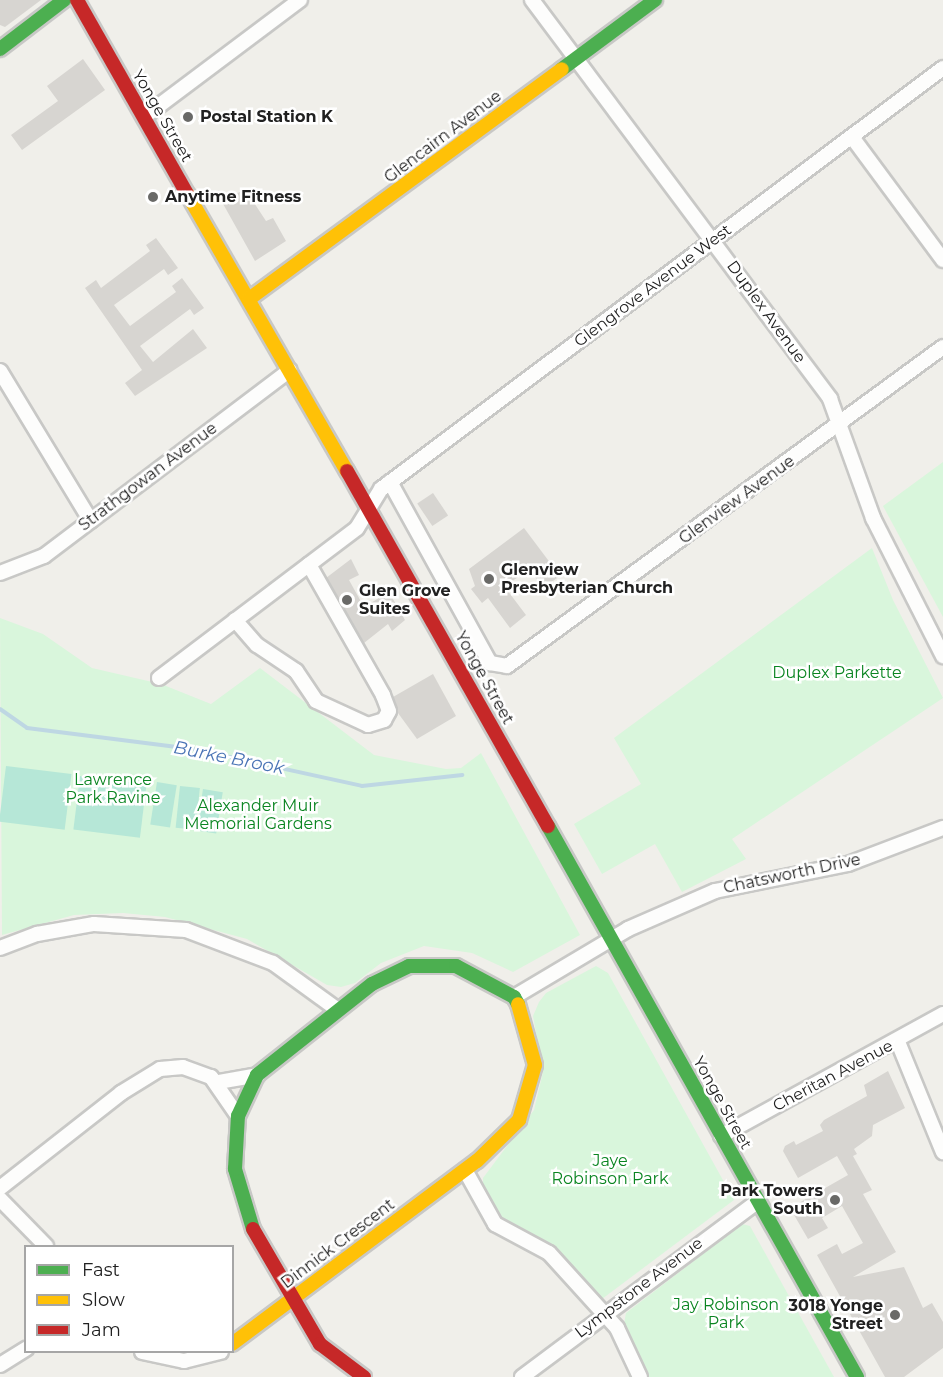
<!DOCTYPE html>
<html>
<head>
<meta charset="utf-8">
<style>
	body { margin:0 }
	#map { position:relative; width:943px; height:1377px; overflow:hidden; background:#f0efea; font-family:Montserrat,sans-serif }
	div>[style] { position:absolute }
	.park>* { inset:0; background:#d9f6dc }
	.pitch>* { inset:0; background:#b6e7d7; transform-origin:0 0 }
	.stream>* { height:4px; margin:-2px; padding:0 2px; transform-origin:2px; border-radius:2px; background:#bed7e3 }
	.building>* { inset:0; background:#d7d5d1; transform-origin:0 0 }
	.roads { filter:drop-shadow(2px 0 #c8c8c6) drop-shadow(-2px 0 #c8c8c6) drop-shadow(0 2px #c8c8c6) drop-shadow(0 -2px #c8c8c6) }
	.street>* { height:14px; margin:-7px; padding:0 7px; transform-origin:7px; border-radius:7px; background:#fdfdfc }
	.fast>* { height:14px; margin:-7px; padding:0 7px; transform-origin:7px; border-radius:7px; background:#4caf50 }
	.slow>* { height:14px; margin:-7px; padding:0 7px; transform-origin:7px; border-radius:7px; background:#ffc107 }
	.jam>* { height:14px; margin:-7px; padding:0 7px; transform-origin:7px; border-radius:7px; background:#c62828 }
	.dots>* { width:16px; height:16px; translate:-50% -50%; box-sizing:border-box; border:3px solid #fff; border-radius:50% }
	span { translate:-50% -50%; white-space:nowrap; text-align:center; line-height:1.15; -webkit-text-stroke:5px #fff; paint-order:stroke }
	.street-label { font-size:16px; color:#212121 }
	.poi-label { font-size:16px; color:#212121; font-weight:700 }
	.left { translate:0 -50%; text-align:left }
	.right { translate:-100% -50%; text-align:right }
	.park-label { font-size:16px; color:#0a8521 }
	.water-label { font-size:18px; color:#4a74b5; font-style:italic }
	.legend { position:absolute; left:24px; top:1245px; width:210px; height:108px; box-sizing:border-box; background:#fff; border:2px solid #a6a6a6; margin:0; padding:8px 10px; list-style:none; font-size:18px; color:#212121 }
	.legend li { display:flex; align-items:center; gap:12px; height:30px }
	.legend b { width:30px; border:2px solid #a6a6a6 }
</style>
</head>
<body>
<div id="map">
	<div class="park">
		<i style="clip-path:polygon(943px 462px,943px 617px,883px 506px)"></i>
		<i style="clip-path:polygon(872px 548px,893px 600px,943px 698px,732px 839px,746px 859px,682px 892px,655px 844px,602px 874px,574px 824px,641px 784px,614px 738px)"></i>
		<i style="clip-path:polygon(0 618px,43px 634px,92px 668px,161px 684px,211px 704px,260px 668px,374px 755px,446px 769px,461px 768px,481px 753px,580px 935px,513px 972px,472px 953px,424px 946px,381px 963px,355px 983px,341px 987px,327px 985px,247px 939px,165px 917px,123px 913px,74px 915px,2px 935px)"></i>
		<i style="clip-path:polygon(596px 966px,608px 973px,734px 1200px,602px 1299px,560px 1252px,499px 1217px,483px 1190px,483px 1178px,534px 1110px,543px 1072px,533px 1016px,539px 1002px,546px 993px)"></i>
		<i style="clip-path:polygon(742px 1224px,750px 1226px,834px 1377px,649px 1377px,624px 1324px,626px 1313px)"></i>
	</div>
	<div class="pitch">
		<i style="left:6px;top:766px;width:66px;height:56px;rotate:7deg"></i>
		<i style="left:80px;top:776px;width:67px;height:54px;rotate:7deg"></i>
		<i style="left:157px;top:782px;width:20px;height:43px;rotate:9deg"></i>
		<i style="left:180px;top:786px;width:20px;height:42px;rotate:6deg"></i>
		<i style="left:203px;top:789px;width:20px;height:42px;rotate:9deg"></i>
	</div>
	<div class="stream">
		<i style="left:0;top:709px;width:33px;rotate:35deg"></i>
		<i style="left:27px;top:728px;width:167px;rotate:7.2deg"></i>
		<i style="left:193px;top:749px;width:173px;rotate:12.3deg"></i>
		<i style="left:362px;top:786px;width:101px;rotate:-6.3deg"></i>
	</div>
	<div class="building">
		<i style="clip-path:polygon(0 0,41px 0,5px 27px,0 25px)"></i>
		<i style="clip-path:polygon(83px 59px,105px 90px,22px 150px,11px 135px,58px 101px,47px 86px)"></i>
		<i style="clip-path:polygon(245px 189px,266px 221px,273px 218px,286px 241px,255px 261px,222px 202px)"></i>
		<i style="clip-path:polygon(156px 238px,178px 268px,168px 275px,164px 269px,114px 305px,130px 326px,176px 292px,172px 286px,182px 278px,204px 308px,194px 315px,190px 309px,140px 346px,153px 362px,193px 329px,207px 348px,135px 396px,125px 383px,142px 370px,85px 288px,96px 280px,101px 288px,150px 251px,146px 245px)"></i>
		<i style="left:433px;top:493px;width:27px;height:19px;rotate:56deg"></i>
		<i style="clip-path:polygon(524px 528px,560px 576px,543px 588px,530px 570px,504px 586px,526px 615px,510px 628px,488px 598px,482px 603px,471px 589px,475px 586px,469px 569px)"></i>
		<i style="clip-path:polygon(351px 559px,359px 575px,349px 580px,364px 607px,389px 592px,405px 620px,392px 631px,388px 624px,364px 643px,326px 578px)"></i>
		<i style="clip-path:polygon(433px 674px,456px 716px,417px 739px,398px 713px,393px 697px)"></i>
		<i style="clip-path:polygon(888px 1071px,905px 1108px,873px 1125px,872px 1136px,854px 1149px,857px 1154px,853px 1156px,872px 1190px,863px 1194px,896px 1252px,853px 1277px,904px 1267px,923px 1308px,932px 1303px,943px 1322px,943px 1348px,904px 1377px,885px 1377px,817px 1255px,837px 1244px,842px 1254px,863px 1243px,842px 1206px,822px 1218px,828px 1228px,808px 1239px,790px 1208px,848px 1175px,837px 1156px,798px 1178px,783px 1151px,785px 1146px,794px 1141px,796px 1145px,823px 1131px,820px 1125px,824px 1120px,867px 1096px,864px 1085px)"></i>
	</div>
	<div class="roads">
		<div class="street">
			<i style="left:532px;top:0;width:498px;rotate:53.2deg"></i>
			<i style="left:830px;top:399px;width:127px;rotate:70.1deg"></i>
			<i style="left:873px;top:518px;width:155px;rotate:63.1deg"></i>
			<i style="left:144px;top:117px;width:195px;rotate:-36.9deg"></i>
			<i style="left:852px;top:137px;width:153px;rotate:53.5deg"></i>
			<i style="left:0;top:371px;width:175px;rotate:58.8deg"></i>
			<i style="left:390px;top:482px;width:207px;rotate:61.1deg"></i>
			<i style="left:490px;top:663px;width:17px;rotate:10deg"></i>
			<i style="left:507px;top:666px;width:540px;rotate:-36.19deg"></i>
			<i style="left:0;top:573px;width:47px;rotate:-21.1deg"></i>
			<i style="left:44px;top:556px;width:308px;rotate:-37.1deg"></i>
			<i style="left:235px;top:620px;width:33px;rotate:49deg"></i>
			<i style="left:257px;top:645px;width:47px;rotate:33.7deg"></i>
			<i style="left:296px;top:671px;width:36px;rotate:56deg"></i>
			<i style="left:316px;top:701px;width:57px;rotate:24.8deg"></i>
			<i style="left:368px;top:725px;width:17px;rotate:-17deg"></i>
			<i style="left:384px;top:720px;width:10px;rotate:-61deg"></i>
			<i style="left:389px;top:711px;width:17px;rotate:-111deg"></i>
			<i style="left:383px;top:695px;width:150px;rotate:-119.6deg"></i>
			<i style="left:159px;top:678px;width:248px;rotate:-37.1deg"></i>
			<i style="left:357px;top:528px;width:46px;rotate:-58.4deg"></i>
			<i style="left:381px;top:489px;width:702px;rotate:-36.84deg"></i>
			<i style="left:0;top:948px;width:40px;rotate:-21deg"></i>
			<i style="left:37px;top:934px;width:58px;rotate:-10deg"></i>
			<i style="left:94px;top:924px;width:92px;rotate:3.7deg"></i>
			<i style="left:186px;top:930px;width:93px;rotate:20.8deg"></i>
			<i style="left:273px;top:963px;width:80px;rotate:35.9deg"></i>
			<i style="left:514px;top:997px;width:133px;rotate:-30.8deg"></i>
			<i style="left:628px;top:929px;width:95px;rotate:-23.6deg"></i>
			<i style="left:715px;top:891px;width:136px;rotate:-11.5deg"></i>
			<i style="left:848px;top:864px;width:102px;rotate:-20.8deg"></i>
			<i style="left:898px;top:1042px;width:119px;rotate:67.8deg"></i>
			<i style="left:219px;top:1082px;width:39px;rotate:-10deg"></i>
			<i style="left:721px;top:1136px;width:253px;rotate:-28.8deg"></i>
			<i style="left:465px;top:1170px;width:62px;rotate:60.9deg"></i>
			<i style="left:495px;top:1224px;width:61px;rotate:28.2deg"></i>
			<i style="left:549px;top:1253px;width:101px;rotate:47.8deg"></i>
			<i style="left:617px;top:1328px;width:54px;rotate:64.9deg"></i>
			<i style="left:0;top:1188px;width:154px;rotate:-38.1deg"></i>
			<i style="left:121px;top:1093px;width:46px;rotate:-31.6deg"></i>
			<i style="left:160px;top:1069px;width:23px;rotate:-5deg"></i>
			<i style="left:183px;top:1067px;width:30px;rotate:20deg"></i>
			<i style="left:211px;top:1077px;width:47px;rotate:55.3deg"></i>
			<i style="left:0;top:1199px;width:66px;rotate:45.6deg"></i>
			<i style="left:142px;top:1352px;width:43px;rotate:12.1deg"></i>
			<i style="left:184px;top:1361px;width:38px;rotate:-14deg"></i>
			<i style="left:0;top:1365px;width:31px;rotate:-32deg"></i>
			<i style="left:522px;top:1377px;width:294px;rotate:-36.7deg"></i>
		</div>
		<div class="fast">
			<i style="left:0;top:49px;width:81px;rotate:-37.4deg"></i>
			<i style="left:562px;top:69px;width:116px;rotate:-36.6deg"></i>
			<i style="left:548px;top:826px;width:632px;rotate:60.72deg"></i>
			<i style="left:253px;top:1229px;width:63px;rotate:-106.7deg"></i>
			<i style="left:235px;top:1169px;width:53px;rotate:-86.8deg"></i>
			<i style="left:238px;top:1116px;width:45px;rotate:-65.1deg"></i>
			<i style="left:257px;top:1075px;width:147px;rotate:-38.4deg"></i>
			<i style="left:372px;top:984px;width:41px;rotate:-25.9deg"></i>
			<i style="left:409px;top:966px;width:47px"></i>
			<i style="left:456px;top:966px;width:66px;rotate:28.1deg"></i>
			<i style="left:514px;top:997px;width:8px;rotate:60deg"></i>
		</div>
		<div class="slow">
			<i style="left:188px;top:195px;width:319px;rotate:60.1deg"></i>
			<i style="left:249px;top:299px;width:388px;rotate:-36.3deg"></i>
			<i style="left:232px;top:1344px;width:306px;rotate:-36.8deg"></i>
			<i style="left:477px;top:1161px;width:59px;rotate:-44.3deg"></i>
			<i style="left:519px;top:1120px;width:57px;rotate:-73.8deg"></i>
			<i style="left:535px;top:1065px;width:63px;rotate:-105.6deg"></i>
		</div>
		<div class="jam">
			<i style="left:77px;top:0;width:224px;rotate:60.4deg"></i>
			<i style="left:347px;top:471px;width:408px;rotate:60.5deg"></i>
			<i style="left:253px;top:1229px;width:133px;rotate:59.8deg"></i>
			<i style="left:320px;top:1344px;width:55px;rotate:36.9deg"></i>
		</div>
	</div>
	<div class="dots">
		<i style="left:188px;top:117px;background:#696967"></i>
		<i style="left:153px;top:197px;background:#696967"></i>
		<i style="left:489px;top:579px;background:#696967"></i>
		<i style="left:347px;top:600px;background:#696967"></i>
		<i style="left:835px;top:1200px;background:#696967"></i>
		<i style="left:895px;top:1315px;background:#696967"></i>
	</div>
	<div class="street-label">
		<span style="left:162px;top:116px;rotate:60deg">Yonge Street</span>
		<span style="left:443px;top:137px;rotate:-37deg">Glencairn Avenue</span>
		<span style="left:653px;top:286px;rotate:-37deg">Glengrove Avenue West</span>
		<span style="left:766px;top:312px;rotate:54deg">Duplex Avenue</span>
		<span style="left:148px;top:477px;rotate:-37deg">Strathgowan Avenue</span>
		<span style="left:737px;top:500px;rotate:-36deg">Glenview Avenue</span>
		<span style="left:484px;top:678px;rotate:61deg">Yonge Street</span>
		<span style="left:792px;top:874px;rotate:-12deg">Chatsworth Drive</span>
		<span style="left:833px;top:1076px;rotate:-28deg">Cheritan Avenue</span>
		<span style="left:722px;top:1103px;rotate:61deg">Yonge Street</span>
		<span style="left:338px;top:1244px;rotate:-37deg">Dinnick Crescent</span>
		<span style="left:639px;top:1288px;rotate:-37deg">Lympstone Avenue</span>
	</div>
	<div class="poi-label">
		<span class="left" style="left:200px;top:117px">Postal Station K</span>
		<span class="left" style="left:165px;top:197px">Anytime Fitness</span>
		<span class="left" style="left:501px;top:579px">Glenview<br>Presbyterian Church</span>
		<span class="left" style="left:359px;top:600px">Glen Grove<br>Suites</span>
		<span class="right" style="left:823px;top:1200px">Park Towers<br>South</span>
		<span class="right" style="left:883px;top:1315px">3018 Yonge<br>Street</span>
	</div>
	<div class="park-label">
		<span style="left:837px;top:673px">Duplex Parkette</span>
		<span style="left:113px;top:789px">Lawrence<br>Park Ravine</span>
		<span style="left:258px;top:815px">Alexander Muir<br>Memorial Gardens</span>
		<span style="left:610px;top:1170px">Jaye<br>Robinson Park</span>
		<span style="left:726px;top:1314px">Jay Robinson<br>Park</span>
	</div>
	<div class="water-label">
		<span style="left:229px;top:758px;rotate:11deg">Burke Brook</span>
	</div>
	<ul class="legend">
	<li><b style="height:8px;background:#4caf50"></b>Fast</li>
	<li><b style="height:8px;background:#ffc107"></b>Slow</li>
	<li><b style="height:8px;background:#c62828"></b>Jam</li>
	</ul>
</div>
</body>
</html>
